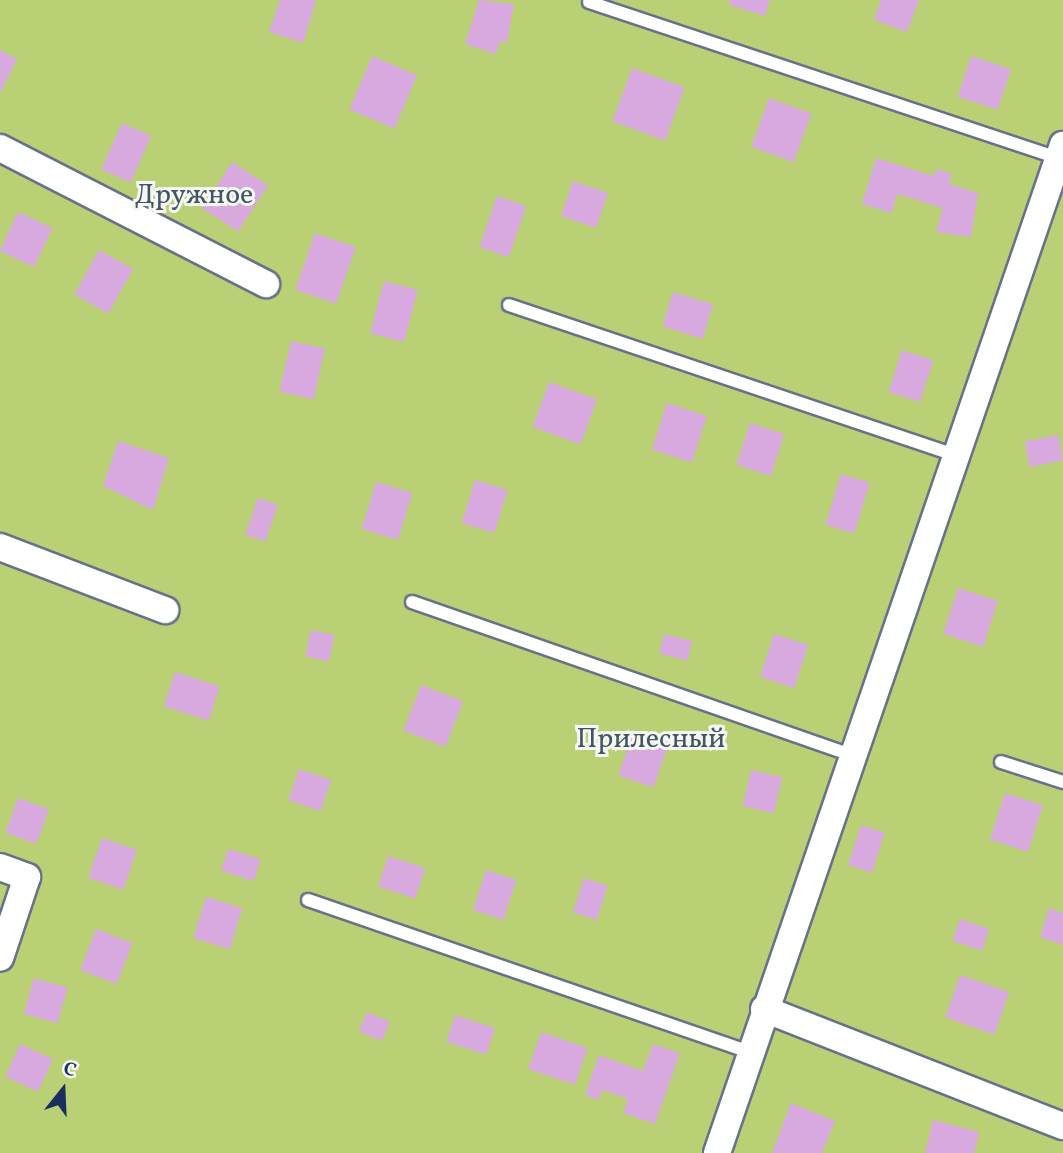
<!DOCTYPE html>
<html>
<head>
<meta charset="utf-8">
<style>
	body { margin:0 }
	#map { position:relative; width:1063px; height:1153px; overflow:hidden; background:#f3ebdb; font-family:Vollkorn,serif }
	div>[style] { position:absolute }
	.green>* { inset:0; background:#b9d074; transform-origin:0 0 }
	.building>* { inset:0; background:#d8a9de; transform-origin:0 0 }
	.roads { filter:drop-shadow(2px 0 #67718a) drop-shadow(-2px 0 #67718a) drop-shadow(0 2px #67718a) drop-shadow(0 -2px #67718a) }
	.service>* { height:12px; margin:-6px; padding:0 6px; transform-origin:6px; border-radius:6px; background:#fff }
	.minor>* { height:26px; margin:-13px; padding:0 13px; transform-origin:13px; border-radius:13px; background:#fff }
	span { translate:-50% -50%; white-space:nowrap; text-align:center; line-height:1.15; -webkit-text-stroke:6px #f6f6f2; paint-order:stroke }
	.park-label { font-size:28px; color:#425764 }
	.north { position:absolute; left:28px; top:1055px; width:70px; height:70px; -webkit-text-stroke:5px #f6f6f2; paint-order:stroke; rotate:18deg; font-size:19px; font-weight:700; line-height:28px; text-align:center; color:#1b2f5e }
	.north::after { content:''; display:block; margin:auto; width:24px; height:32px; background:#1b2f5e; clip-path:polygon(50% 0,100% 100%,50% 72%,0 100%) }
</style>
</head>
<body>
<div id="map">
	<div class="green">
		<i style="left:0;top:0;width:1063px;height:1153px"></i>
	</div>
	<div class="building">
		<i style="clip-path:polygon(280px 0,316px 0,303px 43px,269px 32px)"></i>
		<i style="clip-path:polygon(479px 0,514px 4px,507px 43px,500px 41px,496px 54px,465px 44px)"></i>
		<i style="clip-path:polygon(730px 0,770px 0,765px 16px,729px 5px)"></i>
		<i style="clip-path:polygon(881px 0,919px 0,907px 32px,874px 20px)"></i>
		<i style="clip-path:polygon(0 50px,17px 59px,0 93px)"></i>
		<i style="left:372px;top:56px;width:49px;height:58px;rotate:23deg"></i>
		<i style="left:971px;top:56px;width:42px;height:43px;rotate:18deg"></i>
		<i style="left:632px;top:68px;width:56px;height:57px;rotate:20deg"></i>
		<i style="left:769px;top:98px;width:45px;height:52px;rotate:20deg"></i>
		<i style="left:122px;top:123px;width:32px;height:51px;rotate:24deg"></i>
		<i style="clip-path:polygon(876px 158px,934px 176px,936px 169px,952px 174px,949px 184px,978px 193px,971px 237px,936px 232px,943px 208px,897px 194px,892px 213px,862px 204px)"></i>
		<i style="left:232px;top:162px;width:43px;height:55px;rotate:33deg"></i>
		<i style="left:573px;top:181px;width:37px;height:37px;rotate:19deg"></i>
		<i style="left:497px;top:196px;width:31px;height:54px;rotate:19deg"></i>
		<i style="left:18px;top:212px;width:38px;height:43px;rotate:25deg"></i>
		<i style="left:315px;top:233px;width:43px;height:60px;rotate:19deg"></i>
		<i style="left:99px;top:250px;width:39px;height:51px;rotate:29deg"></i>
		<i style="left:384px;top:281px;width:35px;height:54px;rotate:15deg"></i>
		<i style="left:673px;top:292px;width:42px;height:36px;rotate:17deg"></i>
		<i style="left:291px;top:341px;width:35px;height:52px;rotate:13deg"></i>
		<i style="left:902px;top:350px;width:33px;height:44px;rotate:18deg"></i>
		<i style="left:549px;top:382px;width:51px;height:48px;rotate:20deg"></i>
		<i style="left:667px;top:403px;width:42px;height:49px;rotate:18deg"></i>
		<i style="left:750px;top:423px;width:36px;height:44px;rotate:18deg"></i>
		<i style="left:1058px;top:435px;width:26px;height:34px;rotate:79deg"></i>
		<i style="clip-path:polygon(118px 441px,169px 458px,153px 510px,103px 486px)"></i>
		<i style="left:841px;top:474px;width:30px;height:53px;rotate:17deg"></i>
		<i style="left:475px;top:480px;width:34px;height:45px;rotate:17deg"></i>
		<i style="left:376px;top:482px;width:38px;height:49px;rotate:17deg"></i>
		<i style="left:258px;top:498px;width:21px;height:39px;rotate:19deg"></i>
		<i style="left:958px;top:588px;width:42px;height:48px;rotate:18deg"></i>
		<i style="left:311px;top:630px;width:24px;height:27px;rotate:12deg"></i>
		<i style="left:664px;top:634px;width:29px;height:20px;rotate:14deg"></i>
		<i style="left:774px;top:634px;width:36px;height:45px;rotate:18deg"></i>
		<i style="left:175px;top:672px;width:47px;height:36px;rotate:18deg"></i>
		<i style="left:421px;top:685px;width:45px;height:49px;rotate:21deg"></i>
		<i style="left:634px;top:730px;width:37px;height:48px;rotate:19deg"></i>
		<i style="left:299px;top:769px;width:34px;height:33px;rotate:19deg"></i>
		<i style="left:751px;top:770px;width:32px;height:37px;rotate:13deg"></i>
		<i style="left:1005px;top:793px;width:40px;height:49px;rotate:18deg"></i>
		<i style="left:18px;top:798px;width:33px;height:37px;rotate:20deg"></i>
		<i style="left:861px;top:825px;width:25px;height:42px;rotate:18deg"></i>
		<i style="left:102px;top:838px;width:37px;height:42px;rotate:19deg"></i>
		<i style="left:228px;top:849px;width:34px;height:23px;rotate:17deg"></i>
		<i style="left:388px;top:856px;width:39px;height:32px;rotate:18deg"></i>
		<i style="left:486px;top:870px;width:32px;height:42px;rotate:18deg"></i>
		<i style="left:584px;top:878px;width:25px;height:36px;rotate:18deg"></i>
		<i style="left:206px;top:897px;width:38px;height:43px;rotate:17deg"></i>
		<i style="clip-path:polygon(1049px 908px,1063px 913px,1063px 945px,1040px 937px)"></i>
		<i style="left:960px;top:919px;width:31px;height:23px;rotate:19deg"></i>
		<i style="left:96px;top:929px;width:39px;height:44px;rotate:21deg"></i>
		<i style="left:960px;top:975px;width:52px;height:45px;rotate:19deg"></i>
		<i style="left:34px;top:978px;width:35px;height:37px;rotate:16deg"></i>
		<i style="left:367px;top:1012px;width:25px;height:21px;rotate:23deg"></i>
		<i style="left:455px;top:1015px;width:42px;height:28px;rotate:18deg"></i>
		<i style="left:541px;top:1032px;width:49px;height:39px;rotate:19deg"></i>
		<i style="left:20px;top:1044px;width:36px;height:36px;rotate:24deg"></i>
		<i style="clip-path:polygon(653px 1044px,680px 1053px,655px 1124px,623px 1113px,628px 1099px,602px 1090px,599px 1100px,585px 1095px,599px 1055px,643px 1071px)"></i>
		<i style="clip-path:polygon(791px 1103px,835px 1121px,822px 1153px,772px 1153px)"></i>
		<i style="clip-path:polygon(933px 1120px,979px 1132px,974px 1153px,925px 1153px)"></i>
	</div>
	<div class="roads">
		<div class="service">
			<i style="left:589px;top:2px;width:495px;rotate:18.4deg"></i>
			<i style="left:509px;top:305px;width:473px;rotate:18.6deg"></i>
			<i style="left:412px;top:602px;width:467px;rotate:19.2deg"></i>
			<i style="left:1001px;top:762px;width:65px;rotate:17.9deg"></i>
			<i style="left:308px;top:900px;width:467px;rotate:19deg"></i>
		</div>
		<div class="minor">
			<i style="left:0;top:148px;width:299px;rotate:27.1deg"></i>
			<i style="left:0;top:547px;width:177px;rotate:20.9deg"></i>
			<i style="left:0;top:867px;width:29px;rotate:20deg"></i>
			<i style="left:27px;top:877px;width:85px;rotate:108.4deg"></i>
			<i style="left:764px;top:1009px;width:321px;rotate:21.4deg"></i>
			<i style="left:717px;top:1153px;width:1066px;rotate:-71.06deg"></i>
		</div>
	</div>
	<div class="park-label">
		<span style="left:194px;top:196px">Дружное</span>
		<span style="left:651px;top:740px">Прилесный</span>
	</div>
	<div class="north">С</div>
</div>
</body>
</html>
